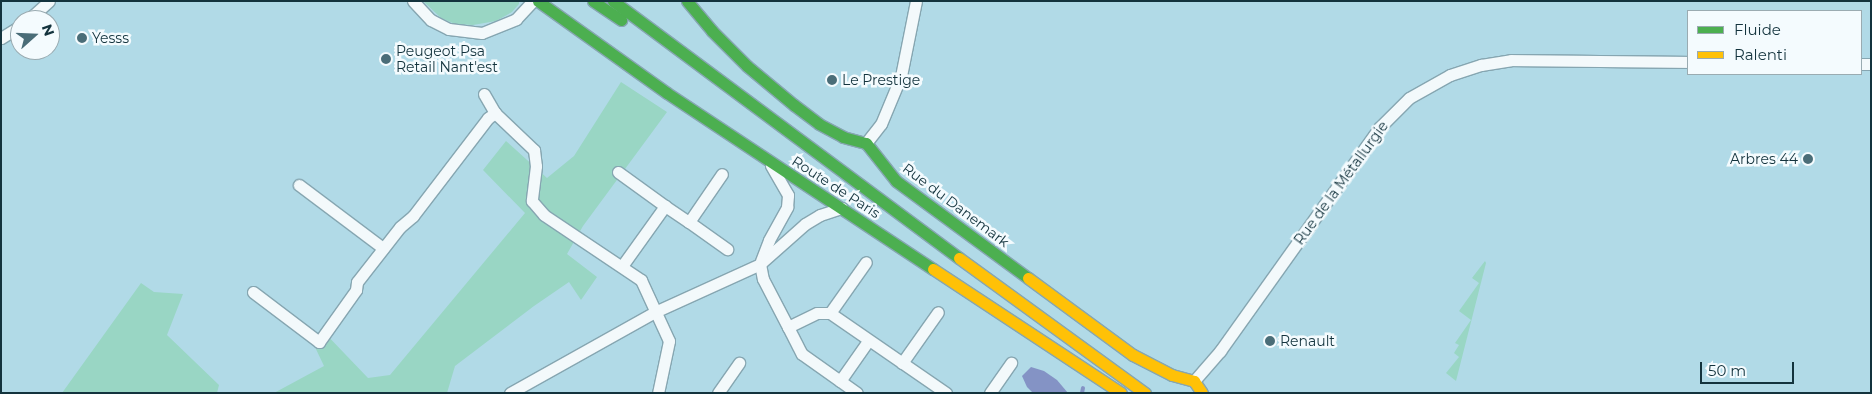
<!DOCTYPE html>
<html>
<head>
<meta charset="utf-8">
<style>
	body { margin:0 }
	#map { position:relative; width:1872px; height:394px; overflow:hidden; background:#b1dae7; font-family:Montserrat,sans-serif }
	div>[style] { position:absolute }
	.green>* { inset:0; background:#99d6c4 }
	.water>* { inset:0; background:#8493c5 }
	.stream>* { height:4px; margin:-2px; padding:0 2px; transform-origin:2px; border-radius:2px; background:#8493c5 }
	.roads { filter:drop-shadow(1px 0 #86a6b1) drop-shadow(-1px 0 #86a6b1) drop-shadow(0 1px #86a6b1) drop-shadow(0 -1px #86a6b1) }
	.street>* { height:11px; margin:-5.5px; padding:0 5.5px; transform-origin:5.5px; border-radius:5.5px; background:#f3f9fb }
	.fast>* { height:11px; margin:-5.5px; padding:0 5.5px; transform-origin:5.5px; border-radius:5.5px; background:#4caf50 }
	.slow>* { height:11px; margin:-5.5px; padding:0 5.5px; transform-origin:5.5px; border-radius:5.5px; background:#ffc107 }
	.dots>* { width:14px; height:14px; translate:-50% -50%; box-sizing:border-box; border:2px solid #f4fbfe; border-radius:50% }
	span { translate:-50% -50%; white-space:nowrap; text-align:center; line-height:1.15; -webkit-text-stroke:5px #f4fbfe; paint-order:stroke }
	.poi-label { font-size:14px; color:#13333d }
	.left { translate:0 -50%; text-align:left }
	.right { translate:-100% -50%; text-align:right }
	.street-label { font-size:14px; color:#13333d }
	.frame { position:absolute; inset:0; border:2px solid #13333d; pointer-events:none }
	.legend { position:absolute; left:1687px; top:10px; width:175px; height:65px; box-sizing:border-box; background:#f4fbfe; border:1px solid #9aabb1; margin:0; padding:6px 9px; list-style:none; font-size:15px; color:#13333d }
	.legend li { display:flex; align-items:center; gap:10px; height:25px }
	.legend b { width:25px; border:1px solid #9aabb1 }
	.north { position:absolute; left:10px; top:10px; width:50px; height:50px; box-sizing:border-box; background:#f4fbfe; border:1px solid #9aabb1; border-radius:50%; rotate:70deg; font-size:14px; font-weight:700; line-height:20px; text-align:center; color:#13333d }
	.north::after { content:''; display:block; margin:auto; width:18px; height:22px; background:#4a6d78; clip-path:polygon(50% 0,100% 100%,50% 72%,0 100%) }
	.scale { position:absolute; left:1700px; top:362px; width:94px; height:22px; box-sizing:border-box; border:2px solid #13333d; border-top:0; padding-left:6px; font-size:15px; line-height:18px; white-space:nowrap; color:#13333d; -webkit-text-stroke:4px #f4fbfe; paint-order:stroke }
</style>
</head>
<body>
<div id="map">
	<div class="green">
		<i style="clip-path:polygon(423px 1px,519px 1px,519px 4px,512px 12px,496px 21px,473px 25px,455px 24px,441px 18px)"></i>
		<i style="clip-path:polygon(621px 82px,667px 112px,583px 226px,567px 254px,597px 277px,581px 300px,569px 282px,534px 306px,455px 366px,447px 393px,274px 393px,324px 366px,314px 345px,322px 330px,368px 378px,390px 375px,525px 213px,483px 170px,506px 141px,547px 178px,574px 156px)"></i>
		<i style="clip-path:polygon(1485px 261px,1486px 263px,1456px 381px,1446px 373px,1459px 357px,1454px 353px,1459px 345px,1455px 343px,1471px 320px,1459px 311px,1479px 283px,1472px 278px)"></i>
		<i style="clip-path:polygon(141px 283px,154px 292px,183px 294px,167px 335px,219px 385px,217px 393px,62px 393px)"></i>
	</div>
	<div class="water">
		<i style="clip-path:polygon(1031px 367px,1044px 371px,1057px 380px,1068px 393px,1033px 393px,1027px 387px,1022px 376px)"></i>
	</div>
	<div class="stream">
		<i style="left:1082px;top:393px;width:5px;rotate:-79deg"></i>
	</div>
	<div class="roads">
		<div class="street">
			<i style="left:413px;top:1px;width:26px;rotate:47deg"></i>
			<i style="left:431px;top:20px;width:20px;rotate:27deg"></i>
			<i style="left:449px;top:29px;width:33px;rotate:7deg"></i>
			<i style="left:482px;top:33px;width:37px;rotate:-22deg"></i>
			<i style="left:516px;top:19px;width:25px;rotate:-47deg"></i>
			<i style="left:28px;top:20px;width:28px;rotate:-42deg"></i>
			<i style="left:1px;top:38px;width:22px;rotate:-32deg"></i>
			<i style="left:1861px;top:64px;width:10px"></i>
			<i style="left:484px;top:94px;width:22px;rotate:60deg"></i>
			<i style="left:495px;top:113px;width:54px;rotate:43.5deg"></i>
			<i style="left:534px;top:150px;width:16px;rotate:83deg"></i>
			<i style="left:536px;top:166px;width:35px;rotate:97deg"></i>
			<i style="left:532px;top:201px;width:18px;rotate:49deg"></i>
			<i style="left:544px;top:215px;width:117px;rotate:33.8deg"></i>
			<i style="left:641px;top:280px;width:67px;rotate:65.3deg"></i>
			<i style="left:669px;top:341px;width:53px;rotate:101.9deg"></i>
			<i style="left:866px;top:143px;width:24px;rotate:-52deg"></i>
			<i style="left:881px;top:124px;width:52px;rotate:-67.4deg"></i>
			<i style="left:901px;top:76px;width:76px;rotate:-78.7deg"></i>
			<i style="left:618px;top:172px;width:58px;rotate:35.9deg"></i>
			<i style="left:299px;top:185px;width:105px;rotate:36.9deg"></i>
			<i style="left:689px;top:222px;width:47px;rotate:35.4deg"></i>
			<i style="left:761px;top:261px;width:22px;rotate:-69deg"></i>
			<i style="left:769px;top:240px;width:38px;rotate:-61deg"></i>
			<i style="left:787px;top:207px;width:12px;rotate:-85deg"></i>
			<i style="left:788px;top:195px;width:34px;rotate:-120deg"></i>
			<i style="left:760px;top:264px;width:15px;rotate:79deg"></i>
			<i style="left:763px;top:279px;width:54px;rotate:62.5deg"></i>
			<i style="left:788px;top:327px;width:32px;rotate:-26deg"></i>
			<i style="left:817px;top:313px;width:13px"></i>
			<i style="left:830px;top:313px;width:141px;rotate:34.6deg"></i>
			<i style="left:622px;top:266px;width:74px;rotate:-54.4deg"></i>
			<i style="left:665px;top:206px;width:29px;rotate:34deg"></i>
			<i style="left:689px;top:222px;width:58px;rotate:-55.5deg"></i>
			<i style="left:253px;top:292px;width:83px;rotate:37.1deg"></i>
			<i style="left:319px;top:342px;width:64px;rotate:-54.6deg"></i>
			<i style="left:356px;top:290px;width:8px;rotate:-83deg"></i>
			<i style="left:357px;top:282px;width:70px;rotate:-52deg"></i>
			<i style="left:400px;top:227px;width:17px;rotate:-40deg"></i>
			<i style="left:413px;top:216px;width:123px;rotate:-52.6deg"></i>
			<i style="left:488px;top:118px;width:9px;rotate:-36deg"></i>
			<i style="left:830px;top:313px;width:62px;rotate:-54.8deg"></i>
			<i style="left:788px;top:327px;width:30px;rotate:63deg"></i>
			<i style="left:802px;top:354px;width:67px;rotate:35.3deg"></i>
			<i style="left:902px;top:363px;width:62px;rotate:-54.8deg"></i>
			<i style="left:840px;top:381px;width:49px;rotate:-55deg"></i>
			<i style="left:1194px;top:381px;width:40px;rotate:-49deg"></i>
			<i style="left:1220px;top:351px;width:274px;rotate:-54.5deg"></i>
			<i style="left:1379px;top:128px;width:42px;rotate:-45deg"></i>
			<i style="left:1409px;top:98px;width:47px;rotate:-29.3deg"></i>
			<i style="left:1450px;top:75px;width:33px;rotate:-18deg"></i>
			<i style="left:1481px;top:65px;width:30px;rotate:-9deg"></i>
			<i style="left:1511px;top:60px;width:177px;rotate:0.6deg"></i>
			<i style="left:510px;top:393px;width:168px;rotate:-29.2deg"></i>
			<i style="left:657px;top:311px;width:113px;rotate:-24.5deg"></i>
			<i style="left:760px;top:264px;width:60px;rotate:-41.6deg"></i>
			<i style="left:805px;top:224px;width:17px;rotate:-31deg"></i>
			<i style="left:820px;top:215px;width:23px;rotate:-18deg"></i>
			<i style="left:718px;top:393px;width:37px;rotate:-55deg"></i>
			<i style="left:990px;top:393px;width:37px;rotate:-55deg"></i>
		</div>
		<div class="fast">
			<i style="left:538px;top:1px;width:158px;rotate:35.5deg"></i>
			<i style="left:667px;top:93px;width:319px;rotate:33.5deg"></i>
			<i style="left:593px;top:1px;width:34px;rotate:34deg"></i>
			<i style="left:613px;top:1px;width:431px;rotate:36.6deg"></i>
			<i style="left:687px;top:1px;width:39px;rotate:50deg"></i>
			<i style="left:712px;top:31px;width:49px;rotate:45deg"></i>
			<i style="left:747px;top:66px;width:61px;rotate:39.7deg"></i>
			<i style="left:794px;top:105px;width:31px;rotate:37deg"></i>
			<i style="left:819px;top:124px;width:27px;rotate:28deg"></i>
			<i style="left:843px;top:137px;width:24px;rotate:15deg"></i>
			<i style="left:866px;top:143px;width:48px;rotate:51.7deg"></i>
			<i style="left:896px;top:181px;width:164px;rotate:36.3deg"></i>
		</div>
		<div class="slow">
			<i style="left:959px;top:258px;width:230px;rotate:36deg"></i>
			<i style="left:933px;top:269px;width:225px;rotate:33.4deg"></i>
			<i style="left:1028px;top:278px;width:130px;rotate:36.3deg"></i>
			<i style="left:1133px;top:355px;width:44px;rotate:27.1deg"></i>
			<i style="left:1172px;top:375px;width:23px;rotate:15deg"></i>
			<i style="left:1194px;top:381px;width:14px;rotate:56deg"></i>
		</div>
	</div>
	<div class="dots">
		<i style="left:82px;top:38px;background:#4a6d78"></i>
		<i style="left:386px;top:59px;background:#4a6d78"></i>
		<i style="left:832px;top:80px;background:#4a6d78"></i>
		<i style="left:1808px;top:159px;background:#4a6d78"></i>
		<i style="left:1270px;top:341px;background:#4a6d78"></i>
	</div>
	<div class="poi-label">
		<span class="left" style="left:92px;top:38px">Yesss</span>
		<span class="left" style="left:396px;top:59px">Peugeot Psa<br>Retail Nant'est</span>
		<span class="left" style="left:842px;top:80px">Le Prestige</span>
		<span class="right" style="left:1798px;top:159px">Arbres 44</span>
		<span class="left" style="left:1280px;top:341px">Renault</span>
	</div>
	<div class="street-label">
		<span style="left:1341px;top:183px;rotate:-54deg">Rue de la Métallurgie</span>
		<span style="left:836px;top:187px;rotate:33deg">Route de Paris</span>
		<span style="left:956px;top:205px;rotate:37deg">Rue du Danemark</span>
	</div>
	<div class="frame"></div>
	<ul class="legend">
	<li><b style="height:6px;background:#4caf50"></b>Fluide</li>
	<li><b style="height:6px;background:#ffc107"></b>Ralenti</li>
	</ul>
	<div class="north">N</div>
	<div class="scale">50 m</div>
</div>
</body>
</html>
